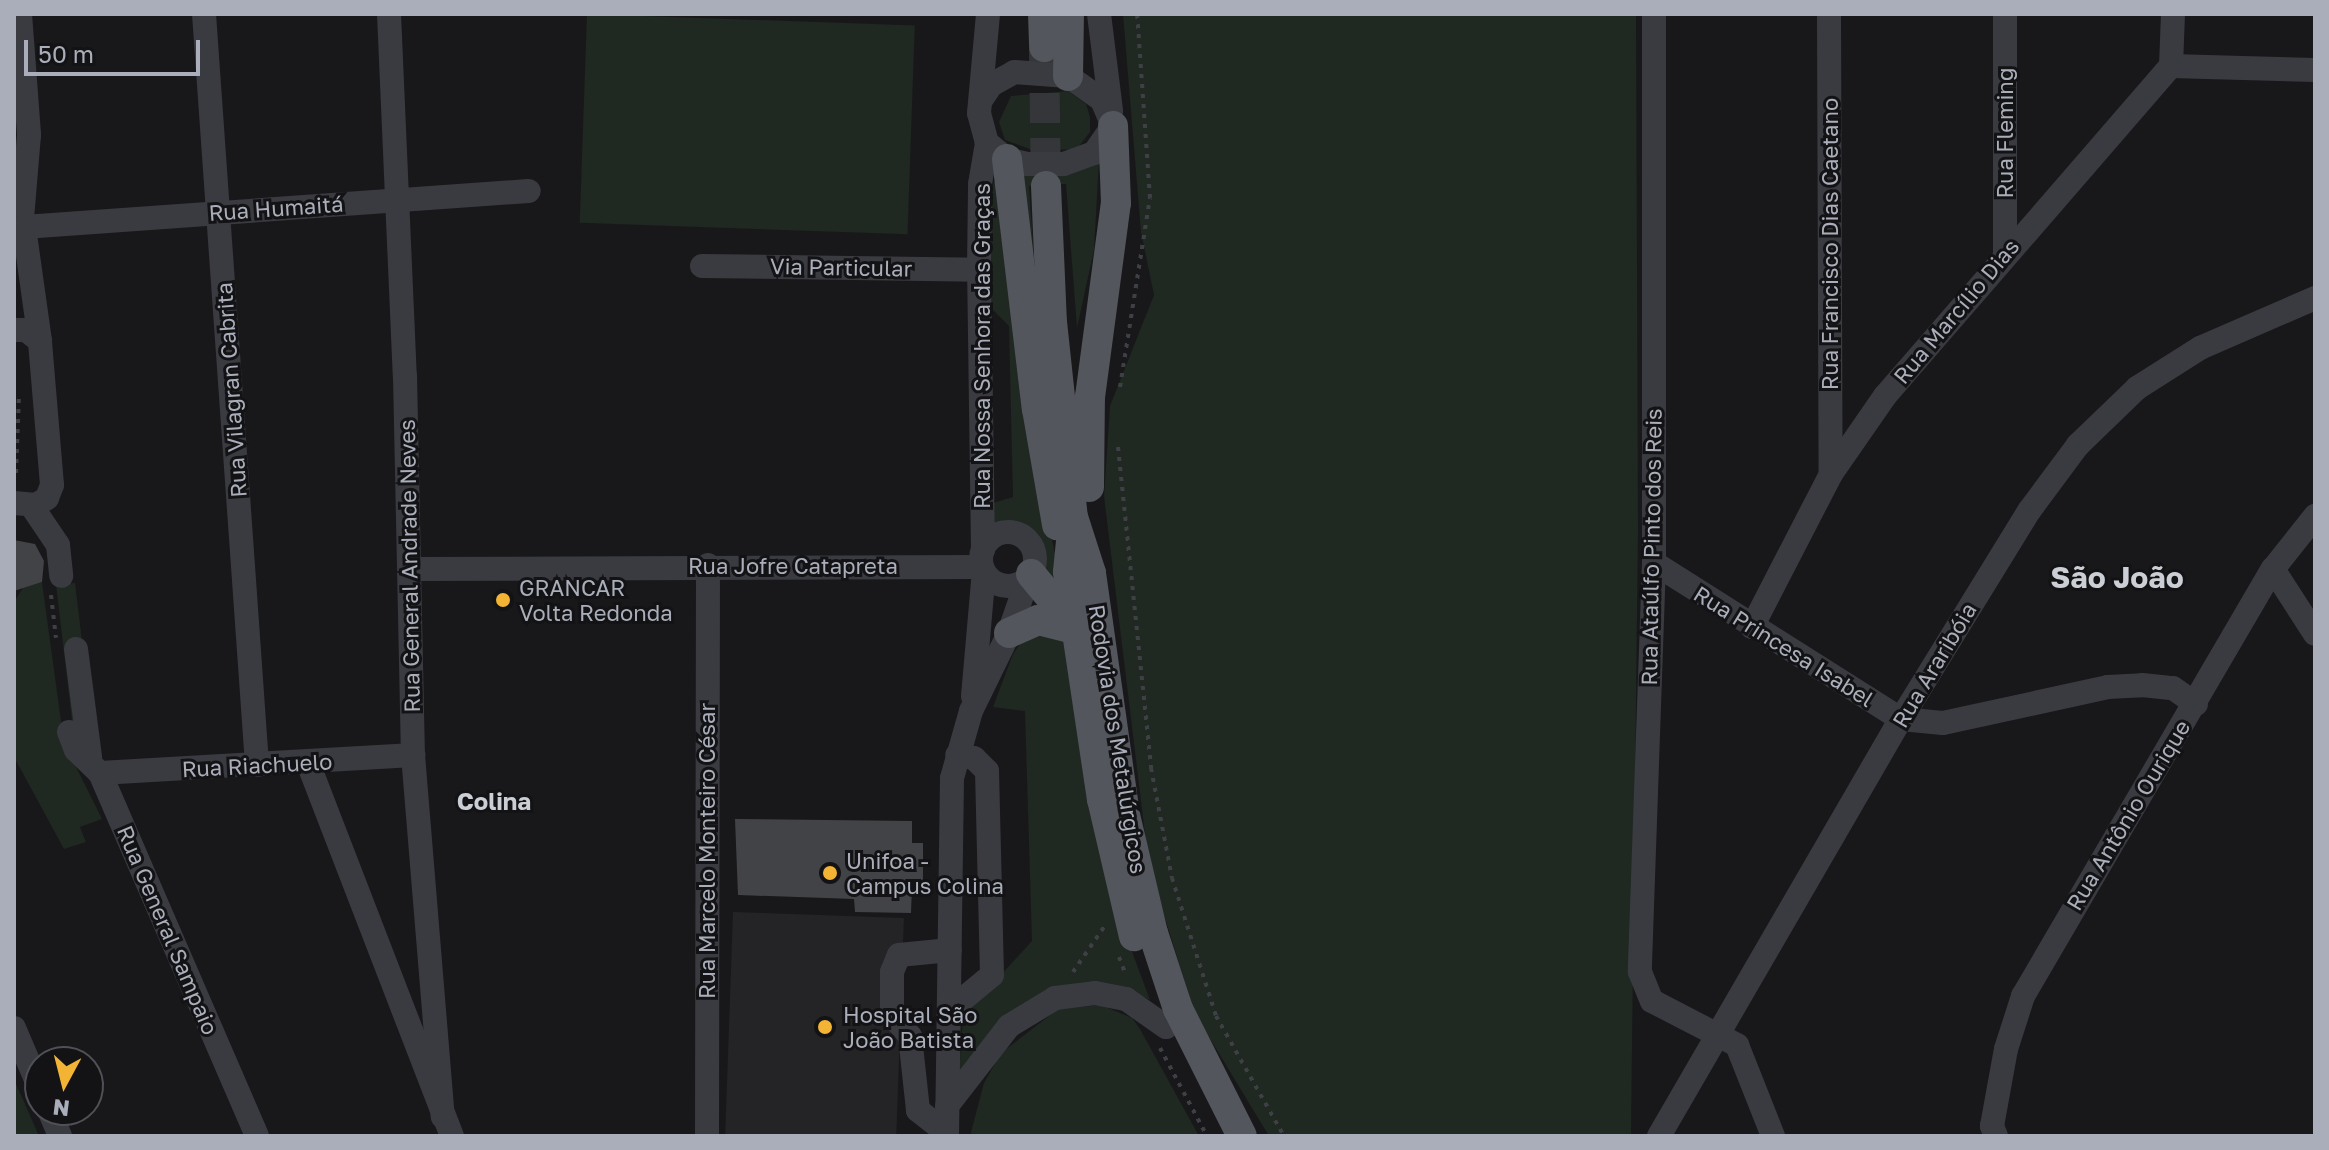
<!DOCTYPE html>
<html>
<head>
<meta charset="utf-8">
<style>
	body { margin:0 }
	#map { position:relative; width:2329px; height:1150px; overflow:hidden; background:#18181a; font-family:"Golos Text",sans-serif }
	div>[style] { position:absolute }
	.built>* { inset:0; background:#242427; transform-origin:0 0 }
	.green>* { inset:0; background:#1f2821; transform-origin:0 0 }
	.building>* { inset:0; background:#424347 }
	.major-tunnel>* { height:30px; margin-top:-15px; transform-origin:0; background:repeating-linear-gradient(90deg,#35363a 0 30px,transparent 0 45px) }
	.path>* { height:4px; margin-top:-2px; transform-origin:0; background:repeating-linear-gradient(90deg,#3e4046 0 4px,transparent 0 10px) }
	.minor>* { height:24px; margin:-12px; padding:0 12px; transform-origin:12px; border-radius:12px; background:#3a3b41 }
	.minor>.ring { margin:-12px; padding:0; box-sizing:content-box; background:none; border:24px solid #3a3b41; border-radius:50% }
	.major>* { height:30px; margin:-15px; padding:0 15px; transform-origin:15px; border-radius:15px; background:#54565e }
	.dots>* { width:22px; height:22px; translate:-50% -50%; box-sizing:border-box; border:4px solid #131315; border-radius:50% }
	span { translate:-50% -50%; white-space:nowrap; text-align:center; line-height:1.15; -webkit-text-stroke:6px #131315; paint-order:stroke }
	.street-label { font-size:22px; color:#aaaeba }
	.poi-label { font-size:22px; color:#aaaeba }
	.left { translate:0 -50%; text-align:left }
	.neighbourhood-label { font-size:24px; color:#cbced5; font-weight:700 }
	.district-label { font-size:30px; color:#cbced5; font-weight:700 }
	.frame { position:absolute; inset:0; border:16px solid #aaaeba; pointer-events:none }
	.north { position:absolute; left:24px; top:1046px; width:80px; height:80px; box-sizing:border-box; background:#131315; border:2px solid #4f5157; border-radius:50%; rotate:187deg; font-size:22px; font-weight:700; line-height:32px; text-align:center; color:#aaaeba }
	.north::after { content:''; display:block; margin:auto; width:28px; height:36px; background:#f3b436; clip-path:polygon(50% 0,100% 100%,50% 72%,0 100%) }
	.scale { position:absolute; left:24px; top:40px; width:176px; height:36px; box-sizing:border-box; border:4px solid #aaaeba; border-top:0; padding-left:10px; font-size:24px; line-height:28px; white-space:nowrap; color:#aaaeba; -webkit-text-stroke:6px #131315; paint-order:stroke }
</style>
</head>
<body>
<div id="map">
	<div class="built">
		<i style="left:733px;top:912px;width:171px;height:225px;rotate:2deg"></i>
	</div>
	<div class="green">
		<i style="left:587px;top:14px;width:328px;height:209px;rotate:2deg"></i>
		<i style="clip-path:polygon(1123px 14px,1636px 14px,1638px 530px,1631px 1136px,1269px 1136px,1195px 1014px,1149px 867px,1104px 496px,1110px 406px,1154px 295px,1141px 232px)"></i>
		<i style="clip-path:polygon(1068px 91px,1086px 104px,1090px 117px,1090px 132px,1077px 149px,1035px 151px,1005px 140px,999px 122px,1011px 96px)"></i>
		<i style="clip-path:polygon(1099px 161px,1094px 250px,1077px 328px,1066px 184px,1029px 186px,1041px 360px,1016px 174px)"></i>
		<i style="clip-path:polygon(997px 174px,1048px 523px,1065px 597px,1042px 579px,1038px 545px,1027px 532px,1015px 527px,992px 530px,990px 504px,1013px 497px,1009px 326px,992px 309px,990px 193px)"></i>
		<i style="clip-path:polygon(42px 582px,64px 743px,102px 819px,80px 827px,86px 842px,64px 849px,14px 757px,14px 602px,23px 588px)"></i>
		<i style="clip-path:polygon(75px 583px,82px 641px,73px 729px,56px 584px)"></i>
		<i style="clip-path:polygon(1029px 631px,1066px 636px,1120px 919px,1150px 1000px,1136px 993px,1069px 987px,959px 1075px,963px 1016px,1032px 941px,1025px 711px,993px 707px,1013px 654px)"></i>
		<i style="clip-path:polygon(1101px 1005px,1132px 1018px,1140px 1029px,1199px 1136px,970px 1136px,984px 1083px,1001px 1053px,1058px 1009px)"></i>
		<i style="clip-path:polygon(14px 1079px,39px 1136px,14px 1136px)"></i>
	</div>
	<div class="building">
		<i style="clip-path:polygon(14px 540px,35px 544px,44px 561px,42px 582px,14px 591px)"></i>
		<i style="clip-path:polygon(735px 819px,912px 821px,912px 843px,923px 843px,923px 886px,912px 886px,911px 913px,855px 912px,854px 899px,738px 895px)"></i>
	</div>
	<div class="major-tunnel">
		<i style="left:1044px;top:48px;width:138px;rotate:89.2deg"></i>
	</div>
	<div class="path">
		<i style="left:1120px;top:387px;width:191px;rotate:-81deg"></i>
		<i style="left:1150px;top:198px;width:184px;rotate:-94deg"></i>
		<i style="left:1118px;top:447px;width:323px;rotate:84.1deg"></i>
		<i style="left:1151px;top:768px;width:112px;rotate:79.2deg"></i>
		<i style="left:1172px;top:878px;width:145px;rotate:72.3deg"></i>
		<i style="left:1216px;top:1016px;width:138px;rotate:60.5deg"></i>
		<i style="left:16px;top:473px;width:79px;rotate:-87.8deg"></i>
		<i style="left:51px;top:595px;width:43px;rotate:83.4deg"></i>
		<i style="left:1119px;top:957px;width:19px;rotate:69deg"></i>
		<i style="left:1073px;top:972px;width:55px;rotate:-55.4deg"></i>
		<i style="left:1160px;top:1048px;width:100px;rotate:61.9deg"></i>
	</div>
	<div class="minor">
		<i style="left:20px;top:14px;width:121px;rotate:85.7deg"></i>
		<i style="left:29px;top:135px;width:108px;rotate:94.8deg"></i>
		<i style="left:204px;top:14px;width:753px;rotate:85.96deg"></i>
		<i style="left:389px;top:14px;width:362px;rotate:87.5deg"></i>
		<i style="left:405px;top:376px;width:379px;rotate:88.8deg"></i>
		<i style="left:413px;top:755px;width:363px;rotate:85.3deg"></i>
		<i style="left:1099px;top:14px;width:98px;rotate:82.9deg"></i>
		<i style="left:1654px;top:14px;width:549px;rotate:90deg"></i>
		<i style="left:1654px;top:563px;width:409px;rotate:92deg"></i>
		<i style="left:1640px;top:972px;width:31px;rotate:68deg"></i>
		<i style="left:1652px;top:1001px;width:96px;rotate:27.4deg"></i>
		<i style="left:1737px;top:1045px;width:98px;rotate:68.4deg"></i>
		<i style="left:1829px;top:14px;width:460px;rotate:89.8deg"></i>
		<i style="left:2171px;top:66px;width:144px;rotate:1.6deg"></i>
		<i style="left:981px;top:100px;width:18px;rotate:-56deg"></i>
		<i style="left:991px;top:85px;width:26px;rotate:-29deg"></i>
		<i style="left:1014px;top:72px;width:54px;rotate:4.2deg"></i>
		<i style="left:1068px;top:76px;width:42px;rotate:35.2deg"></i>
		<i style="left:1102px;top:100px;width:28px;rotate:67deg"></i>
		<i style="left:1113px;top:126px;width:33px;rotate:125deg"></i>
		<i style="left:1094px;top:153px;width:33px;rotate:160deg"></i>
		<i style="left:1063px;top:164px;width:36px;rotate:180deg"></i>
		<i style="left:1027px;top:164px;width:21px;rotate:-166deg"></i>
		<i style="left:1007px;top:159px;width:26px;rotate:-141deg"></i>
		<i style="left:987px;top:143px;width:31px;rotate:-105deg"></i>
		<i style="left:979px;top:113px;width:99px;rotate:-84.8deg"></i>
		<i style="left:24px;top:227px;width:506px;rotate:-4.08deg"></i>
		<i style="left:2005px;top:253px;width:239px;rotate:-90deg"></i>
		<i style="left:702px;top:266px;width:277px;rotate:0.8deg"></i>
		<i style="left:14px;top:330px;width:12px"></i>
		<i style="left:26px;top:330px;width:18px;rotate:38deg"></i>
		<i style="left:14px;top:503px;width:22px;rotate:5deg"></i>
		<i style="left:36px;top:505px;width:13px;rotate:-32deg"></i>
		<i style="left:47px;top:498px;width:14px;rotate:-69deg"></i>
		<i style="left:52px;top:485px;width:144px;rotate:-94.8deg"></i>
		<i style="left:40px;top:341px;width:115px;rotate:-98deg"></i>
		<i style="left:31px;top:505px;width:48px;rotate:56deg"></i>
		<i style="left:58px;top:545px;width:31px;rotate:84deg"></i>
		<i class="ring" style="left:981px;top:532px;width:30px;height:30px"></i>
		<i style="left:983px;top:550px;width:280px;rotate:-90.8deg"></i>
		<i style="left:979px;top:270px;width:86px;rotate:-89.3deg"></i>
		<i style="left:980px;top:184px;width:42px;rotate:-80.3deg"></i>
		<i style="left:1654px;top:563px;width:292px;rotate:32.3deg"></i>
		<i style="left:1901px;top:719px;width:42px;rotate:5.4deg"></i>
		<i style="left:1943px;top:723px;width:169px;rotate:-12.3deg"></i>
		<i style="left:2108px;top:687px;width:34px;rotate:-3deg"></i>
		<i style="left:2142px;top:685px;width:31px;rotate:6deg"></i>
		<i style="left:2173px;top:688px;width:28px;rotate:35deg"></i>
		<i style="left:411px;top:569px;width:571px;rotate:-0.2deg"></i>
		<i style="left:2273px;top:569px;width:77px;rotate:57.1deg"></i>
		<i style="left:1752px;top:627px;width:172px;rotate:-62.7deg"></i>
		<i style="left:1831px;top:474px;width:95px;rotate:-55.3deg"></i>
		<i style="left:1885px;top:396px;width:437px;rotate:-49.1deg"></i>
		<i style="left:2171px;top:66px;width:52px;rotate:-87.8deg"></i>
		<i style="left:76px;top:649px;width:109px;rotate:82.6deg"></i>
		<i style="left:973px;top:696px;width:125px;rotate:-85deg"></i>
		<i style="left:69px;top:732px;width:19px;rotate:69deg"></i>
		<i style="left:76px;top:750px;width:33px;rotate:44deg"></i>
		<i style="left:100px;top:773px;width:395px;rotate:66.6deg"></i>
		<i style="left:308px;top:763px;width:400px;rotate:68.9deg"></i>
		<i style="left:100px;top:773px;width:314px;rotate:-3.3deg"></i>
		<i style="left:951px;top:1009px;width:53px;rotate:-39.7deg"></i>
		<i style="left:992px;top:975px;width:204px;rotate:-91.4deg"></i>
		<i style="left:987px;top:771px;width:18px;rotate:-135deg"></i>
		<i style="left:974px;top:758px;width:17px;rotate:-170deg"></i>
		<i style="left:14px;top:1028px;width:66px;rotate:66.9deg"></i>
		<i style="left:947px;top:1106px;width:101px;rotate:-52.2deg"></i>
		<i style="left:1009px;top:1026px;width:54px;rotate:-31.3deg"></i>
		<i style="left:1055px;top:998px;width:40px;rotate:-7.1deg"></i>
		<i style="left:1095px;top:993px;width:32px;rotate:11deg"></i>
		<i style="left:1126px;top:999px;width:49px;rotate:35deg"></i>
		<i style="left:49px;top:1110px;width:28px;rotate:67deg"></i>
		<i style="left:947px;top:1133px;width:37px;rotate:-142deg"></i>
		<i style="left:918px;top:1110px;width:74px;rotate:-96.2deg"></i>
		<i style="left:910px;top:1036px;width:28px;rotate:-131deg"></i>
		<i style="left:892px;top:1015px;width:43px;rotate:-90deg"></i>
		<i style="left:892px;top:972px;width:18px;rotate:-68deg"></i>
		<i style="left:899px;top:955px;width:51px;rotate:-5.6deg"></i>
		<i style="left:707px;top:1136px;width:571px;rotate:-89.9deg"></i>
		<i style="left:947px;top:1136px;width:358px;rotate:-89.2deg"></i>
		<i style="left:952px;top:778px;width:70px;rotate:-74.2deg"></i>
		<i style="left:971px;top:711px;width:87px;rotate:-64deg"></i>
		<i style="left:1009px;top:633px;width:58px;rotate:-70.9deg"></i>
		<i style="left:1659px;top:1136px;width:482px;rotate:-59.9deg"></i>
		<i style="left:1901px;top:719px;width:244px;rotate:-58.4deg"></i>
		<i style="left:2029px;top:511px;width:82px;rotate:-53.4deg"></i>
		<i style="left:2078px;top:445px;width:82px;rotate:-44deg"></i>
		<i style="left:2137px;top:388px;width:75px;rotate:-32.4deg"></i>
		<i style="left:2200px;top:348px;width:125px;rotate:-23.5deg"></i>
		<i style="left:1996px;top:1136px;width:11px;rotate:-112deg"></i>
		<i style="left:1992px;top:1126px;width:78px;rotate:-79.7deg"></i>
		<i style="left:2006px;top:1049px;width:56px;rotate:-72.2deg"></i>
		<i style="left:2023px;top:996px;width:495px;rotate:-59.7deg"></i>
		<i style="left:2273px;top:569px;width:68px;rotate:-51.6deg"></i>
	</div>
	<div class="major">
		<i style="left:1043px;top:14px;width:33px;rotate:88deg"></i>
		<i style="left:1068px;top:76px;width:62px;rotate:-89.1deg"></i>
		<i style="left:1007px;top:159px;width:252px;rotate:83.2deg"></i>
		<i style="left:1037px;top:409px;width:118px;rotate:80.2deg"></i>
		<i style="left:1046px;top:186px;width:136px;rotate:87.5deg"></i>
		<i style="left:1052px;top:322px;width:196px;rotate:83.9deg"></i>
		<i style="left:1073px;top:517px;width:59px;rotate:72.2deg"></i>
		<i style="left:1091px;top:573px;width:244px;rotate:82deg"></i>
		<i style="left:1125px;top:815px;width:121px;rotate:76.7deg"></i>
		<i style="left:1153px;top:933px;width:80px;rotate:71.8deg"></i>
		<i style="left:1178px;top:1009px;width:142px;rotate:63.3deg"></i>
		<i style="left:1089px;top:487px;width:90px;rotate:-89.4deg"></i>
		<i style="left:1090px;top:397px;width:196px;rotate:-82.4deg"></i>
		<i style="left:1116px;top:203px;width:77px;rotate:-92.2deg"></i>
		<i style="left:1072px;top:531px;width:41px;rotate:95.6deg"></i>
		<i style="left:1068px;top:572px;width:230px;rotate:81.5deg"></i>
		<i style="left:1102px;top:799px;width:141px;rotate:76.9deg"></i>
		<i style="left:1031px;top:574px;width:70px;rotate:50.2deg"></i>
		<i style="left:1009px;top:633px;width:32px;rotate:-24deg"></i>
		<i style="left:1038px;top:620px;width:41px;rotate:14deg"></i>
	</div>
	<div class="dots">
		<i style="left:503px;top:600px;background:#f3b436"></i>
		<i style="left:830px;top:873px;background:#f3b436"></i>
		<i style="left:825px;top:1027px;background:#f3b436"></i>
	</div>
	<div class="street-label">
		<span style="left:2005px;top:133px;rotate:-90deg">Rua Fleming</span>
		<span style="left:276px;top:208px;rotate:-4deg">Rua Humaitá</span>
		<span style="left:1830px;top:244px;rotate:-90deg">Rua Francisco Dias Caetano</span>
		<span style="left:841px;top:267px;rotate:1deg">Via Particular</span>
		<span style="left:1956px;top:311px;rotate:-50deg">Rua Marcílio Dias</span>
		<span style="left:982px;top:346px;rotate:-90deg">Rua Nossa Senhora das Graças</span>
		<span style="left:231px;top:390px;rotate:-94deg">Rua Vilagran Cabrita</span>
		<span style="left:1651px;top:547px;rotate:-89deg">Rua Ataúlfo Pinto dos Reis</span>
		<span style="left:409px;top:566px;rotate:-91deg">Rua General Andrade Neves</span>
		<span style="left:793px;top:566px">Rua Jofre Catapreta</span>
		<span style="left:1784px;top:646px;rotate:32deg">Rua Princesa Isabel</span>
		<span style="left:1934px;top:665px;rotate:-59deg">Rua Araribóia</span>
		<span style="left:1118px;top:739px;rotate:81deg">Rodovia dos Metalúrgicos</span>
		<span style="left:257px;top:765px;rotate:-3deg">Rua Riachuelo</span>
		<span style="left:2128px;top:815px;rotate:-59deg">Rua Antônio Ourique</span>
		<span style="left:707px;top:851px;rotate:-90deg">Rua Marcelo Monteiro César</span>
		<span style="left:168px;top:930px;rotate:67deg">Rua General Sampaio</span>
	</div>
	<div class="poi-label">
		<span class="left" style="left:519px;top:600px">GRANCAR<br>Volta Redonda</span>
		<span class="left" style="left:846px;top:873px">Unifoa -<br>Campus Colina</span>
		<span class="left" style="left:843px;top:1027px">Hospital São<br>João Batista</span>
	</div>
	<div class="neighbourhood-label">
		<span style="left:494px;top:801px">Colina</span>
	</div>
	<div class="district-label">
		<span style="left:2117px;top:577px">São João</span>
	</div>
	<div class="frame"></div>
	<div class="north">N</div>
	<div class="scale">50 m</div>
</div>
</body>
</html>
